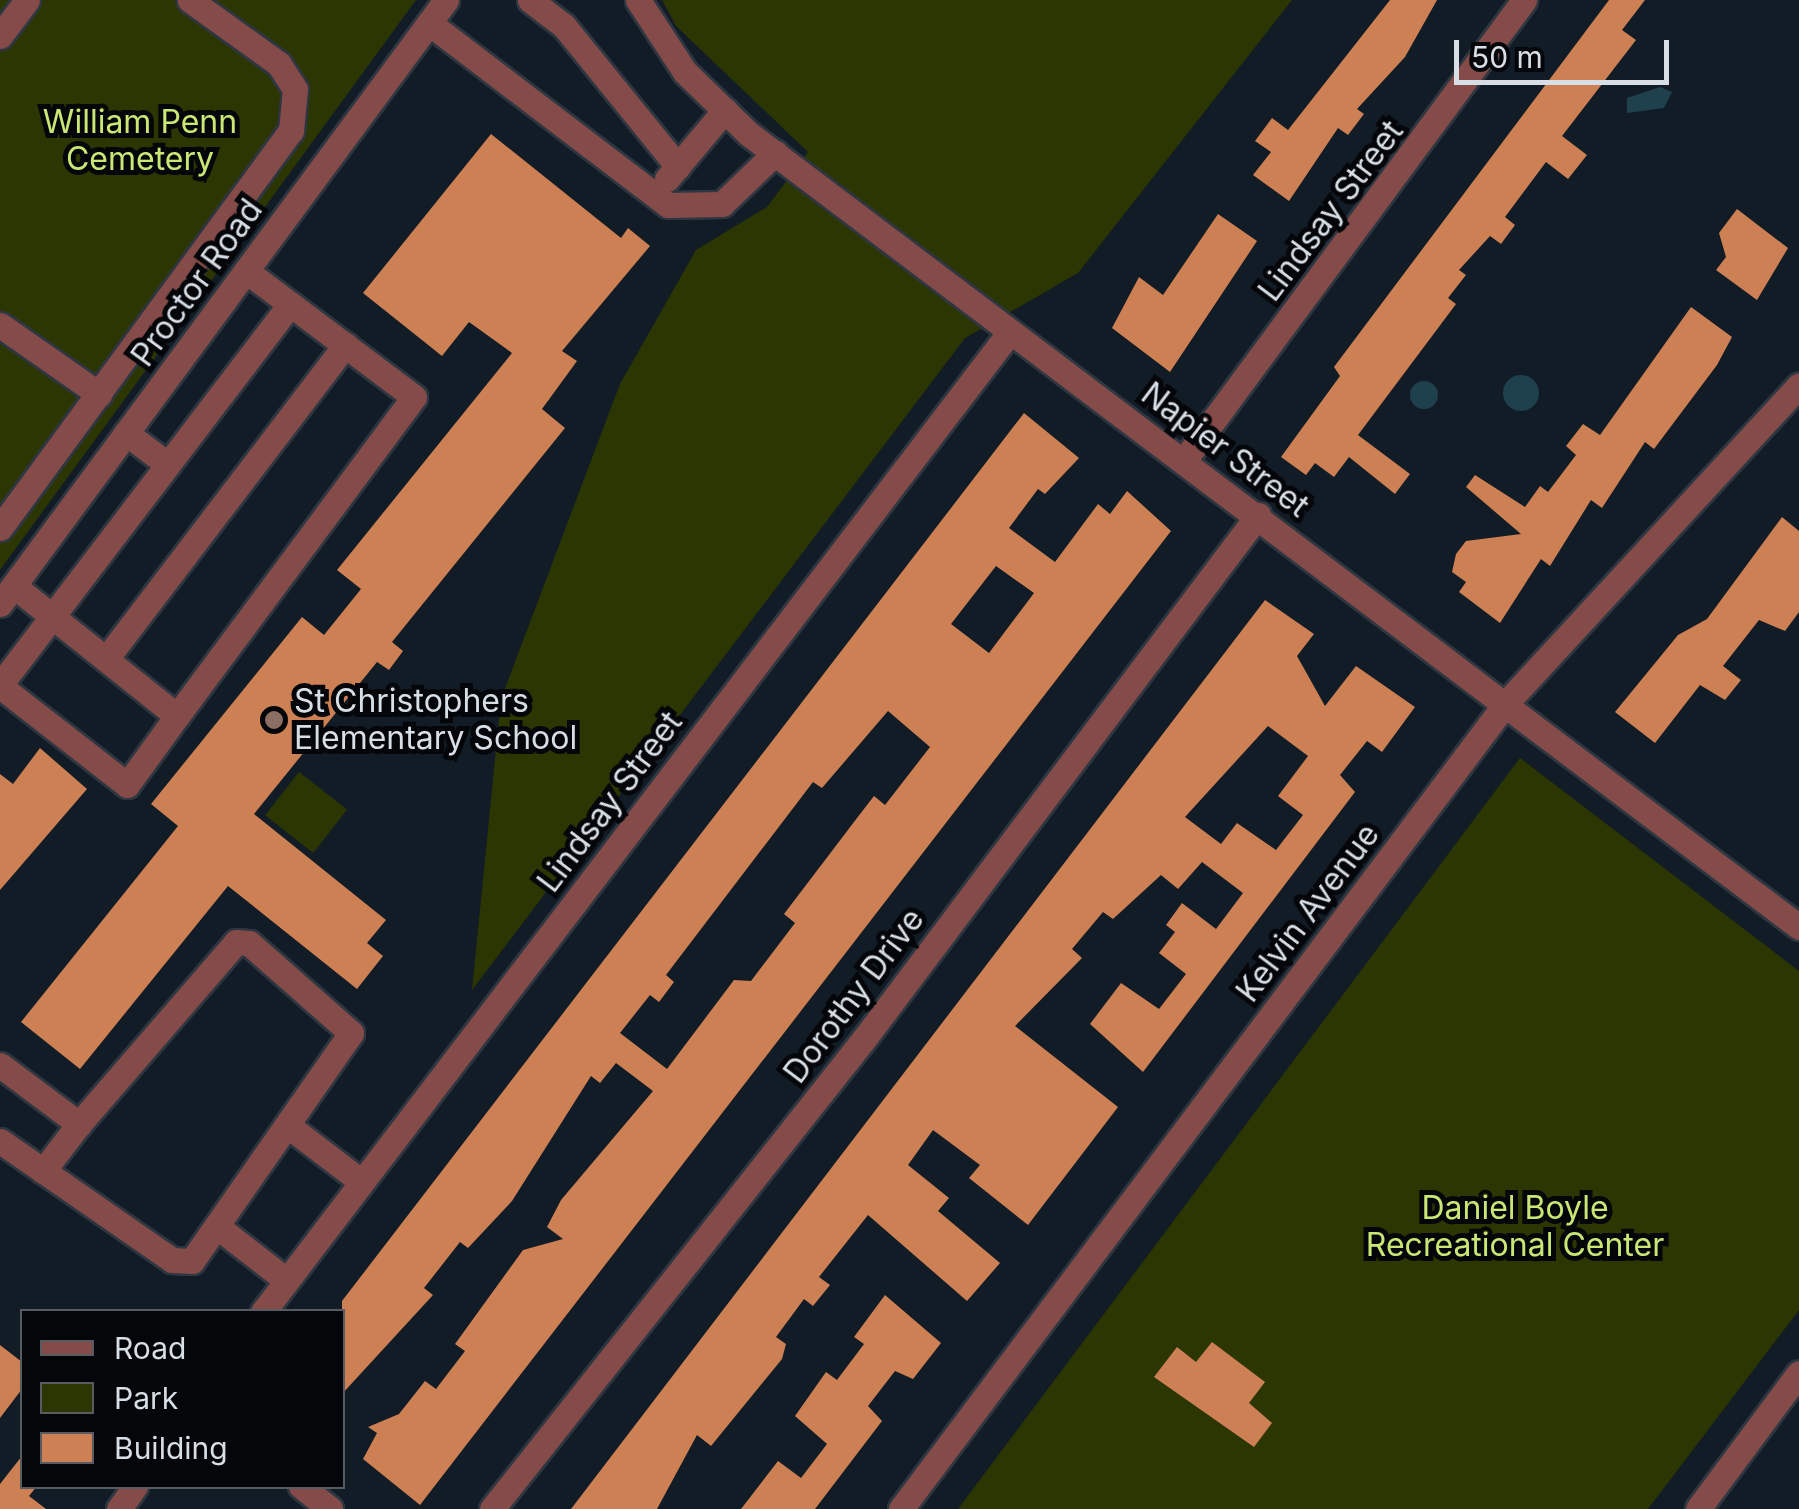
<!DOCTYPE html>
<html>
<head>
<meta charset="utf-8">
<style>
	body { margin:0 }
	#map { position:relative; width:1799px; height:1509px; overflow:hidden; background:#121c26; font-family:Inter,sans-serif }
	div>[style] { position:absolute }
	.green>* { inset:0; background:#2c3602; transform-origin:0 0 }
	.water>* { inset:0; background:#1e414d }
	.round { border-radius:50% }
	.building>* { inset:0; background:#cd8053 }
	.roads { filter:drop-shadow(2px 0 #2e3741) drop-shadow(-2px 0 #2e3741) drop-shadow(0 2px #2e3741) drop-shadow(0 -2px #2e3741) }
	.minor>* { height:25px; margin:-12.5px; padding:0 12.5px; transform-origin:12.5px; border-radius:12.5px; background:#854b48 }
	.dots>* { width:28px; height:28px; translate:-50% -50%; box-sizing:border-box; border:5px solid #04060a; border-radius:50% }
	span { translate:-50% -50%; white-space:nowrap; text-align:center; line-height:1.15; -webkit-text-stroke:10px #04060a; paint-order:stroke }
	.park-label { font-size:32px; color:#cae776 }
	.street-label { font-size:32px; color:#d7dee5 }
	.poi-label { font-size:32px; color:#d7dee5 }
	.left { translate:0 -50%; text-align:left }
	.legend { position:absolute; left:20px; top:1309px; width:325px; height:180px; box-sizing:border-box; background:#04060a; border:2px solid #585c62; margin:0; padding:12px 18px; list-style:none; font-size:30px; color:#d7dee5 }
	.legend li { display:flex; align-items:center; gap:20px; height:50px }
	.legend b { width:50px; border:2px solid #585c62 }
	.scale { position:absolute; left:1454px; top:40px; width:215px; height:45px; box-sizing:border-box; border:5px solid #d7dee5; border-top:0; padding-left:12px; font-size:30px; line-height:35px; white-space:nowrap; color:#d7dee5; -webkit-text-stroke:8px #04060a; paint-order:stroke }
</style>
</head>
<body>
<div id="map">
	<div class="green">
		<i style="clip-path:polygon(0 0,416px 0,0 570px)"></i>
		<i style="clip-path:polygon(662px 0,1292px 0,1078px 273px,965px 338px,472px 990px,501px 699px,620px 384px,696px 250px,767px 207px,808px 152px,676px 26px)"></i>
		<i style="clip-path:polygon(1520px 758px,1799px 971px,1799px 1310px,1648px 1509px,958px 1509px)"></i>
		<i style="left:299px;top:772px;width:61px;height:55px;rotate:38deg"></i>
	</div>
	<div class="water">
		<i style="clip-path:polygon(1660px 87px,1672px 92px,1664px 108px,1627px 113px,1627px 98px)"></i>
		<i class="round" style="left:1503px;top:375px;width:36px;height:36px"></i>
		<i class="round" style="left:1410px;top:381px;width:28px;height:28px"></i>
	</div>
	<div class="building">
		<i style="clip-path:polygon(1390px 0,1437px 0,1405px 57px,1357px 109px,1364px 114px,1348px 135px,1338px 128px,1289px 201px,1253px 175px,1271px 152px,1255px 141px,1272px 118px,1288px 130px)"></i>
		<i style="clip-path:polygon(1609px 0,1645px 0,1622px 30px,1636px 40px,1562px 136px,1587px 155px,1568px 179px,1546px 162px,1505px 217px,1515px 225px,1501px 244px,1490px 236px,1459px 270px,1466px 275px,1448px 298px,1456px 304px,1358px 435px,1410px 474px,1395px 494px,1349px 457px,1334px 477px,1315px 463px,1306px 475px,1281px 457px,1340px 376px,1334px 367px)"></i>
		<i style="clip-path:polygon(491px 134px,621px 238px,628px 228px,650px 246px,562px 351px,577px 361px,542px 409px,565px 428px,392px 642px,403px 651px,389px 670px,377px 662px,254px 814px,386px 920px,367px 943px,383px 956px,357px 989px,228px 886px,80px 1069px,21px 1022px,178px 826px,151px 804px,302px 617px,324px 635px,361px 589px,337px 570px,512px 353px,469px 322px,442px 356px,363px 293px)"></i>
		<i style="clip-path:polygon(1737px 209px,1788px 248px,1757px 300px,1716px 270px,1726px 257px,1719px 233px)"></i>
		<i style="clip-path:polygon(1218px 214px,1257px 241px,1170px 372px,1112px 328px,1139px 277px,1163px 295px)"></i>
		<i style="clip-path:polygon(1691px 307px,1732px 337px,1717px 365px,1654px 449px,1645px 442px,1602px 508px,1591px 500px,1550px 566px,1541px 559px,1500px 623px,1459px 592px,1466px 582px,1452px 572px,1456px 554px,1466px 541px,1521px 534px,1466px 487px,1475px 475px,1525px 507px,1540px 486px,1548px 492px,1576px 455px,1566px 446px,1583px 424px,1600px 435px)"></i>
		<i style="clip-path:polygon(evenodd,1024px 413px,1079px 458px,1045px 494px,1038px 489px,1009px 528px,1055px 562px,1098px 504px,1110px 514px,1127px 491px,1171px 531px,420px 1505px,363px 1459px,377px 1433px,368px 1427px,399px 1414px,425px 1381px,436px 1389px,465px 1351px,455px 1344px,523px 1250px,563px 1239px,547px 1227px,561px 1200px,653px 1091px,616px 1063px,600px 1083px,591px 1076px,512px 1201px,468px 1248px,460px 1242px,424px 1288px,433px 1295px,342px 1394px,342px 1301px,1024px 413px,996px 566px,1034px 593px,989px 653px,951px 624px,996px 566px,1024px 413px,888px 711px,930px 747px,885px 805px,874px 796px,857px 818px,784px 914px,795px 923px,751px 981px,734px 980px,667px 1069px,620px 1033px,650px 995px,659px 1002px,674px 982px,666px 975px,813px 782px,822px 788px,888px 711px)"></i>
		<i style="clip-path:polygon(1782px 517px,1799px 531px,1799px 612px,1785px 631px,1759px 620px,1723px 666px,1741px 680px,1725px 700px,1700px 685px,1655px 743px,1615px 712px,1678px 635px,1707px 619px)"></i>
		<i style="clip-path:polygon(evenodd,1265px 600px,1314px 634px,1297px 656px,1325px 706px,1356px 666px,1415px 707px,1382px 752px,1367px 741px,1340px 775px,1355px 792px,1143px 1072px,1090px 1024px,1121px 983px,1159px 1009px,1186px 974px,1159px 953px,1175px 932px,1166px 925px,1182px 903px,1216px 929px,1243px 893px,1202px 862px,1178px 889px,1161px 875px,1113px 919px,1103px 912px,1072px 949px,1082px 958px,1015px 1026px,1118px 1107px,1028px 1225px,969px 1178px,980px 1165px,933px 1130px,908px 1165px,949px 1198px,938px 1211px,1000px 1263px,967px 1301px,868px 1215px,819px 1277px,830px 1285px,813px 1306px,804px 1299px,776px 1337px,786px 1344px,782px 1359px,711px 1446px,697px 1435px,657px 1509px,571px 1509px,1265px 600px,1268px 726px,1308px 756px,1278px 796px,1303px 815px,1276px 850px,1237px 823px,1221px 844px,1185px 817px,1268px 726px)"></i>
		<i style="clip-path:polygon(40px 748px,87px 789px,0 890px,0 774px,13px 784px)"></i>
		<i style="clip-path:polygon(885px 1295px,941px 1343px,913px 1379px,895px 1371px,868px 1406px,882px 1421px,815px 1509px,741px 1509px,778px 1461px,801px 1478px,827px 1444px,795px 1416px,826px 1372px,837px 1380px,864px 1344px,854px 1337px)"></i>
		<i style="clip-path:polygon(1212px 1342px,1265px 1382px,1249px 1403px,1272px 1423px,1254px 1447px,1154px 1377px,1177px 1347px,1196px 1362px)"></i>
		<i style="clip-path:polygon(0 1345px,22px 1362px,22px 1389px,0 1418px)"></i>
		<i style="clip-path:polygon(22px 1456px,22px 1486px,37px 1486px,29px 1496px,46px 1509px,0 1509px,0 1484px)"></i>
	</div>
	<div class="roads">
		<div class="minor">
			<i style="left:530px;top:0;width:43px;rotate:37.4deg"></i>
			<i style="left:564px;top:26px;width:181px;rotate:51deg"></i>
			<i style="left:638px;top:0;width:86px;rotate:56.9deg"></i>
			<i style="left:685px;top:72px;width:89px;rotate:44.1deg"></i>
			<i style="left:749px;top:134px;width:1316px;rotate:37.06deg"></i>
			<i style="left:429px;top:23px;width:300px;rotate:37.3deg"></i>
			<i style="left:668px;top:205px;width:54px;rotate:-1.1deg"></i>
			<i style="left:722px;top:204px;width:74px;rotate:-43.9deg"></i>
			<i style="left:0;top:36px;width:45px;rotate:-53.1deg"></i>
			<i style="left:667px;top:179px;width:90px;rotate:-50deg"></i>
			<i style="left:0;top:325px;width:121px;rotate:34.9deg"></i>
			<i style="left:126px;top:433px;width:51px;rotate:37.1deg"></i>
			<i style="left:1185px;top:459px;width:571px;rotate:-53.55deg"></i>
			<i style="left:0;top:528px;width:492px;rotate:-53.8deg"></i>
			<i style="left:291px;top:131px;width:42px;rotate:-84.6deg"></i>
			<i style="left:295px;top:89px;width:30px;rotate:-123deg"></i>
			<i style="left:279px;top:64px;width:110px;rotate:-144.3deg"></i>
			<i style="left:14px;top:586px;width:208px;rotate:38.6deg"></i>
			<i style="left:177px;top:716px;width:397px;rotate:-53.4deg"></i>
			<i style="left:414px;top:397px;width:210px;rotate:-143.1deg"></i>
			<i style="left:0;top:604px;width:751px;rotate:-53.56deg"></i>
			<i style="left:106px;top:659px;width:395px;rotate:-52.7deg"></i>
			<i style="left:0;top:685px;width:479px;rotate:-52.7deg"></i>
			<i style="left:0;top:686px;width:161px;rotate:37.9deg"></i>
			<i style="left:127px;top:785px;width:85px;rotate:-54.1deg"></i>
			<i style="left:0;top:1065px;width:99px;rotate:36.8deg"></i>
			<i style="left:79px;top:1124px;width:240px;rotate:-49.2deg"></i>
			<i style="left:236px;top:942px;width:13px;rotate:4deg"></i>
			<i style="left:249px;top:943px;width:136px;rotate:41.4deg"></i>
			<i style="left:351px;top:1033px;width:278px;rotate:124.9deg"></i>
			<i style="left:192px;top:1261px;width:20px;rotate:-177deg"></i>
			<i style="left:172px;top:1260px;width:209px;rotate:-145.3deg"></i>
			<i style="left:291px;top:1128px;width:89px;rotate:37.3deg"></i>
			<i style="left:43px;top:1171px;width:59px;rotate:-52.5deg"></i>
			<i style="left:219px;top:1228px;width:85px;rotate:37.8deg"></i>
			<i style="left:263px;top:1312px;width:1231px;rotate:-52.69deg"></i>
			<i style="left:301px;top:1486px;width:37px;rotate:38deg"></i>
			<i style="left:119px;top:1509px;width:28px;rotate:-55deg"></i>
			<i style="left:492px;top:1509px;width:599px;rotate:-51.64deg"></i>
			<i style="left:864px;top:1039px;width:656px;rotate:-53.06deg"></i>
			<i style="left:901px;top:1509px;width:1008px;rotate:-53.11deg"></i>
			<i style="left:1506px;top:703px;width:432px;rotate:-47.3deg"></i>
			<i style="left:1698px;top:1509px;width:169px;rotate:-53.4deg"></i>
		</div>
	</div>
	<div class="dots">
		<i style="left:274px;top:720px;background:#8d6e63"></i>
	</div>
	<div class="park-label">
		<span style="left:140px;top:141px">William Penn<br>Cemetery</span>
		<span style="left:1515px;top:1227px">Daniel Boyle<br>Recreational Center</span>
	</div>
	<div class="street-label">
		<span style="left:1331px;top:211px;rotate:-53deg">Lindsay Street</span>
		<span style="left:197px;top:283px;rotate:-54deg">Proctor Road</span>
		<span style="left:1225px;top:450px;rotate:37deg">Napier Street</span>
		<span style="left:610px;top:802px;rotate:-53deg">Lindsay Street</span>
		<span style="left:1308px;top:913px;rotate:-53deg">Kelvin Avenue</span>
		<span style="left:854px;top:996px;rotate:-53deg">Dorothy Drive</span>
	</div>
	<div class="poi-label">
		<span class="left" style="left:294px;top:720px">St Christophers<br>Elementary School</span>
	</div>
	<ul class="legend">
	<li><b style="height:12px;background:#854b48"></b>Road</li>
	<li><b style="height:28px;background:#2c3602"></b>Park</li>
	<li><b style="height:28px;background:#cd8053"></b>Building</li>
	</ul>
	<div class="scale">50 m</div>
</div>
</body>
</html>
